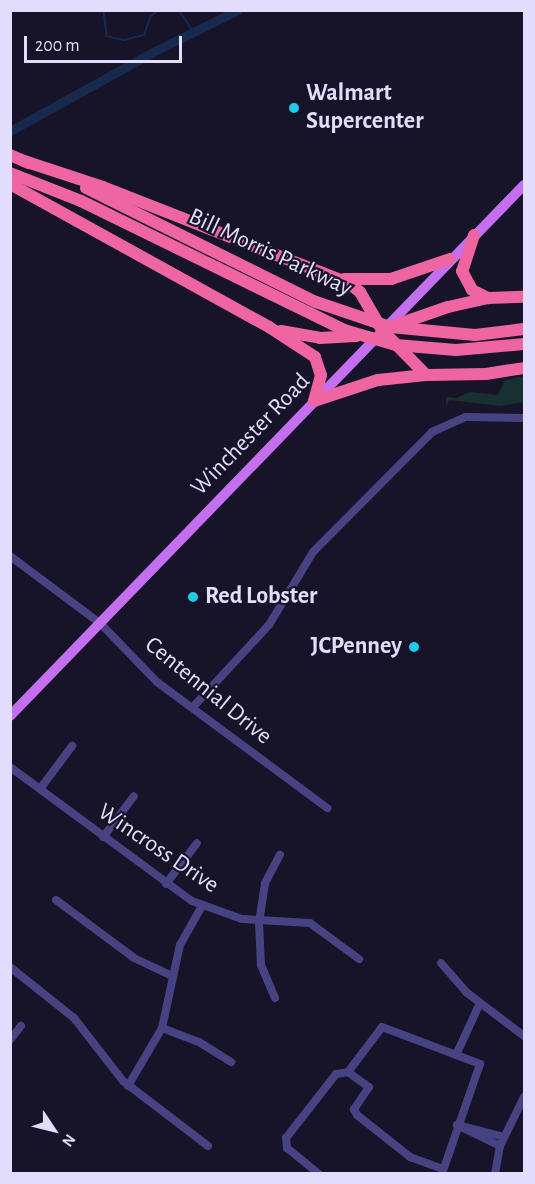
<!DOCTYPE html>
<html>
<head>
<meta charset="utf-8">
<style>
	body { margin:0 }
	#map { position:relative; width:535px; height:1184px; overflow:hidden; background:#171328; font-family:"Alegreya Sans",sans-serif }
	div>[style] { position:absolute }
	.green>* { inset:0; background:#173131 }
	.stream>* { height:1.5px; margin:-0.75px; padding:0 0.75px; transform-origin:0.75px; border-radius:0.75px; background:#172a4d }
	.river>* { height:9px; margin:-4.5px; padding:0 4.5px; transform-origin:4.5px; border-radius:4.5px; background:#172a4d }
	.minor>* { height:8px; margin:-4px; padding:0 4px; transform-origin:4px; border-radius:4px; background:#474382 }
	.major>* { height:10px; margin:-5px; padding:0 5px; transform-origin:5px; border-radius:5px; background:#c46ff0 }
	.highway>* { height:12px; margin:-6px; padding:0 6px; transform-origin:6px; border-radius:6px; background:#ef65a2 }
	.dots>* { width:16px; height:16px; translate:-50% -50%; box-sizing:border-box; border:3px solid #171328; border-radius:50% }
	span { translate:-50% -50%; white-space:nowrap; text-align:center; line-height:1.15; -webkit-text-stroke:4.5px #171328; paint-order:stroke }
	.poi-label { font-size:24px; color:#e2ddfc; font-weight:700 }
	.left { translate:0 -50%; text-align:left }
	.right { translate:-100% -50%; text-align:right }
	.street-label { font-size:24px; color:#e2ddfc }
	.frame { position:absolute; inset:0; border:12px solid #e2ddfc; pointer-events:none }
	.north { position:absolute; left:24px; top:1100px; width:60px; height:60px; -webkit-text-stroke:4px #171328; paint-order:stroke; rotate:125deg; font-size:16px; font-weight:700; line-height:24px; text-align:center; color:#e2ddfc }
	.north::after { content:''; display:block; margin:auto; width:21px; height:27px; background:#e2ddfc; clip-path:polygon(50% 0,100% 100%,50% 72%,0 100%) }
	.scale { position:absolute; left:24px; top:36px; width:158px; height:27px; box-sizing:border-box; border:3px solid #e2ddfc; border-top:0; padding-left:8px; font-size:18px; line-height:21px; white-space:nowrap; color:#e2ddfc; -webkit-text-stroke:4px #171328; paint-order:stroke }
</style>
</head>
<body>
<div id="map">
	<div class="green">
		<i style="clip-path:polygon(524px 376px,524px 402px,500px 406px,449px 400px,446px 407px,446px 397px,456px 398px,470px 392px,498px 395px,505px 380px)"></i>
	</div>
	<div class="stream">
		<i style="left:104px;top:10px;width:26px;rotate:83deg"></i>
		<i style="left:107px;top:36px;width:17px;rotate:13deg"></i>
		<i style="left:124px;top:40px;width:21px;rotate:-14deg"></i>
		<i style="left:144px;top:35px;width:20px;rotate:-70deg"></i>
		<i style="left:151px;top:16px;width:10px;rotate:-37deg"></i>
		<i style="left:179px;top:10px;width:27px;rotate:56deg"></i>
	</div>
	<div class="river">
		<i style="left:10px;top:131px;width:168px;rotate:-28.9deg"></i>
		<i style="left:157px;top:50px;width:90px;rotate:-26.3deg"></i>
	</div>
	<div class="minor">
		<i style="left:10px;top:556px;width:112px;rotate:36.7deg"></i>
		<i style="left:100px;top:623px;width:82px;rotate:46deg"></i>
		<i style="left:157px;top:682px;width:212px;rotate:36.5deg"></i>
		<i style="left:193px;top:707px;width:112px;rotate:-47.2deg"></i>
		<i style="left:269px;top:625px;width:85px;rotate:-58.9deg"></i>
		<i style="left:313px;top:552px;width:169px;rotate:-45.2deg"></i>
		<i style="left:432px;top:432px;width:37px;rotate:-24deg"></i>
		<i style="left:466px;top:417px;width:58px;rotate:1deg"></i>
		<i style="left:10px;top:767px;width:226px;rotate:36.4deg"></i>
		<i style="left:192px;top:901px;width:53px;rotate:19.8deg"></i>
		<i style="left:242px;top:919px;width:68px;rotate:3.4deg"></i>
		<i style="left:310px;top:923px;width:61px;rotate:36.3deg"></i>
		<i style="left:40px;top:789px;width:54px;rotate:-53.3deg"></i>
		<i style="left:103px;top:837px;width:51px;rotate:-52.9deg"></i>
		<i style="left:166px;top:884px;width:51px;rotate:-52.9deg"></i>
		<i style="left:56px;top:900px;width:97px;rotate:36.6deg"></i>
		<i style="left:134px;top:958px;width:42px;rotate:25.3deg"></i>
		<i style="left:441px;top:963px;width:38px;rotate:49deg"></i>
		<i style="left:466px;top:992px;width:73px;rotate:37.2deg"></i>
		<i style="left:10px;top:967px;width:82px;rotate:38.6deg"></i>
		<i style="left:74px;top:1018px;width:80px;rotate:52.1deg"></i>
		<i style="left:123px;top:1081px;width:107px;rotate:37.4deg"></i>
		<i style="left:275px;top:998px;width:36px;rotate:-113deg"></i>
		<i style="left:261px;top:965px;width:43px;rotate:-92.7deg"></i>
		<i style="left:259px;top:922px;width:39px;rotate:-81deg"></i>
		<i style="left:265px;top:883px;width:32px;rotate:-62deg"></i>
		<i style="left:162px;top:1028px;width:40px;rotate:21deg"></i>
		<i style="left:199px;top:1042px;width:38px;rotate:32deg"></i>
		<i style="left:10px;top:1040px;width:18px;rotate:-52deg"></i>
		<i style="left:456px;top:1055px;width:57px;rotate:-65.2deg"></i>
		<i style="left:348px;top:1072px;width:26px;rotate:36deg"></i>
		<i style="left:369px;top:1087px;width:27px;rotate:124deg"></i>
		<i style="left:354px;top:1109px;width:7px;rotate:63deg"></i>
		<i style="left:357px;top:1115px;width:68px;rotate:38.4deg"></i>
		<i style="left:410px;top:1157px;width:35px;rotate:20deg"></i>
		<i style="left:128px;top:1086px;width:67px;rotate:-59.6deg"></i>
		<i style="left:162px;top:1028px;width:85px;rotate:-77.8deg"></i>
		<i style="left:180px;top:945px;width:45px;rotate:-60.6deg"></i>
		<i style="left:500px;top:1146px;width:48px;rotate:-154deg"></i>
		<i style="left:457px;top:1125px;width:49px;rotate:14.3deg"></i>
		<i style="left:319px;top:1174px;width:41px;rotate:-140.9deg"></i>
		<i style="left:287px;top:1148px;width:10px;rotate:-96deg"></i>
		<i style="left:286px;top:1138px;width:81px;rotate:-52deg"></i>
		<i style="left:336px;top:1074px;width:12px;rotate:-9deg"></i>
		<i style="left:348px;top:1072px;width:56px;rotate:-52.9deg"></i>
		<i style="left:382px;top:1027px;width:105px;rotate:20.7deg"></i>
		<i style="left:480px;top:1064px;width:116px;rotate:109.1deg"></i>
		<i style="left:495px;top:1174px;width:28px;rotate:-80deg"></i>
		<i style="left:500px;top:1146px;width:55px;rotate:-63.9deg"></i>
	</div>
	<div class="major">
		<i style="left:10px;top:716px;width:739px;rotate:-45.93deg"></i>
	</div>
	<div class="highway">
		<i style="left:10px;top:155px;width:21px;rotate:23deg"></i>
		<i style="left:24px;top:161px;width:83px;rotate:18.2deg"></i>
		<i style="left:103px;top:187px;width:265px;rotate:21.4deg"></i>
		<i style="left:350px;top:284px;width:13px;rotate:39deg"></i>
		<i style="left:360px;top:292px;width:44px;rotate:59.9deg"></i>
		<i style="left:382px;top:330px;width:63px;rotate:45.6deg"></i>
		<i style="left:426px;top:375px;width:60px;rotate:-1deg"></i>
		<i style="left:486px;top:374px;width:38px;rotate:-9deg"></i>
		<i style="left:10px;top:173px;width:76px;rotate:21.5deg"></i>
		<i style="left:81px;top:201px;width:293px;rotate:26.1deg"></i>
		<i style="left:344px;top:330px;width:54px;rotate:16.1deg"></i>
		<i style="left:396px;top:345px;width:60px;rotate:4.8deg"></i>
		<i style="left:456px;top:350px;width:68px;rotate:-5deg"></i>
		<i style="left:10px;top:184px;width:296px;rotate:28.9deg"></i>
		<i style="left:269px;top:327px;width:55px;rotate:33.1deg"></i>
		<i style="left:315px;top:357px;width:19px;rotate:72deg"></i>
		<i style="left:321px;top:375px;width:27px;rotate:105deg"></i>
		<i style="left:86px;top:188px;width:257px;rotate:26.4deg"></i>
		<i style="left:316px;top:302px;width:78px;rotate:18.7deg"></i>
		<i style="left:390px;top:327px;width:85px;rotate:5.4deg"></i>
		<i style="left:475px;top:335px;width:49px;rotate:-7deg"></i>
		<i style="left:474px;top:235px;width:38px;rotate:108deg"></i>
		<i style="left:462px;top:271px;width:21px;rotate:62deg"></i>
		<i style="left:472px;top:290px;width:18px;rotate:27deg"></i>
		<i style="left:344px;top:279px;width:47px"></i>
		<i style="left:391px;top:279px;width:62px;rotate:-18.7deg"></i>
		<i style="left:393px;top:326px;width:58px;rotate:-19.1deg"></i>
		<i style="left:448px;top:307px;width:41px;rotate:-12.7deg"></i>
		<i style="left:488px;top:298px;width:36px;rotate:-2deg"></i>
		<i style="left:281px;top:331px;width:40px;rotate:10deg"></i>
		<i style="left:320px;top:338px;width:36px;rotate:-3deg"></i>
		<i style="left:314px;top:401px;width:67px;rotate:-18.2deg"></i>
		<i style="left:378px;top:380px;width:48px;rotate:-5.9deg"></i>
	</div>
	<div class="dots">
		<i style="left:294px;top:108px;background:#1dcce8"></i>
		<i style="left:193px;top:597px;background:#1dcce8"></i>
		<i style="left:414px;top:647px;background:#1dcce8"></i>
	</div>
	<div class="poi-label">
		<span class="left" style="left:306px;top:108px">Walmart<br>Supercenter</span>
		<span class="left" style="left:205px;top:597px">Red Lobster</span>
		<span class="right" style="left:402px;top:647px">JCPenney</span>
	</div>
	<div class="street-label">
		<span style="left:270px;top:253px;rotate:25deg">Bill Morris Parkway</span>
		<span style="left:251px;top:435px;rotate:-46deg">Winchester Road</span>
		<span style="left:208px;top:691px;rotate:39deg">Centennial Drive</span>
		<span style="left:158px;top:849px;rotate:34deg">Wincross Drive</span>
	</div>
	<div class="frame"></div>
	<div class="north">N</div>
	<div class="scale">200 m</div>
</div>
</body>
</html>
